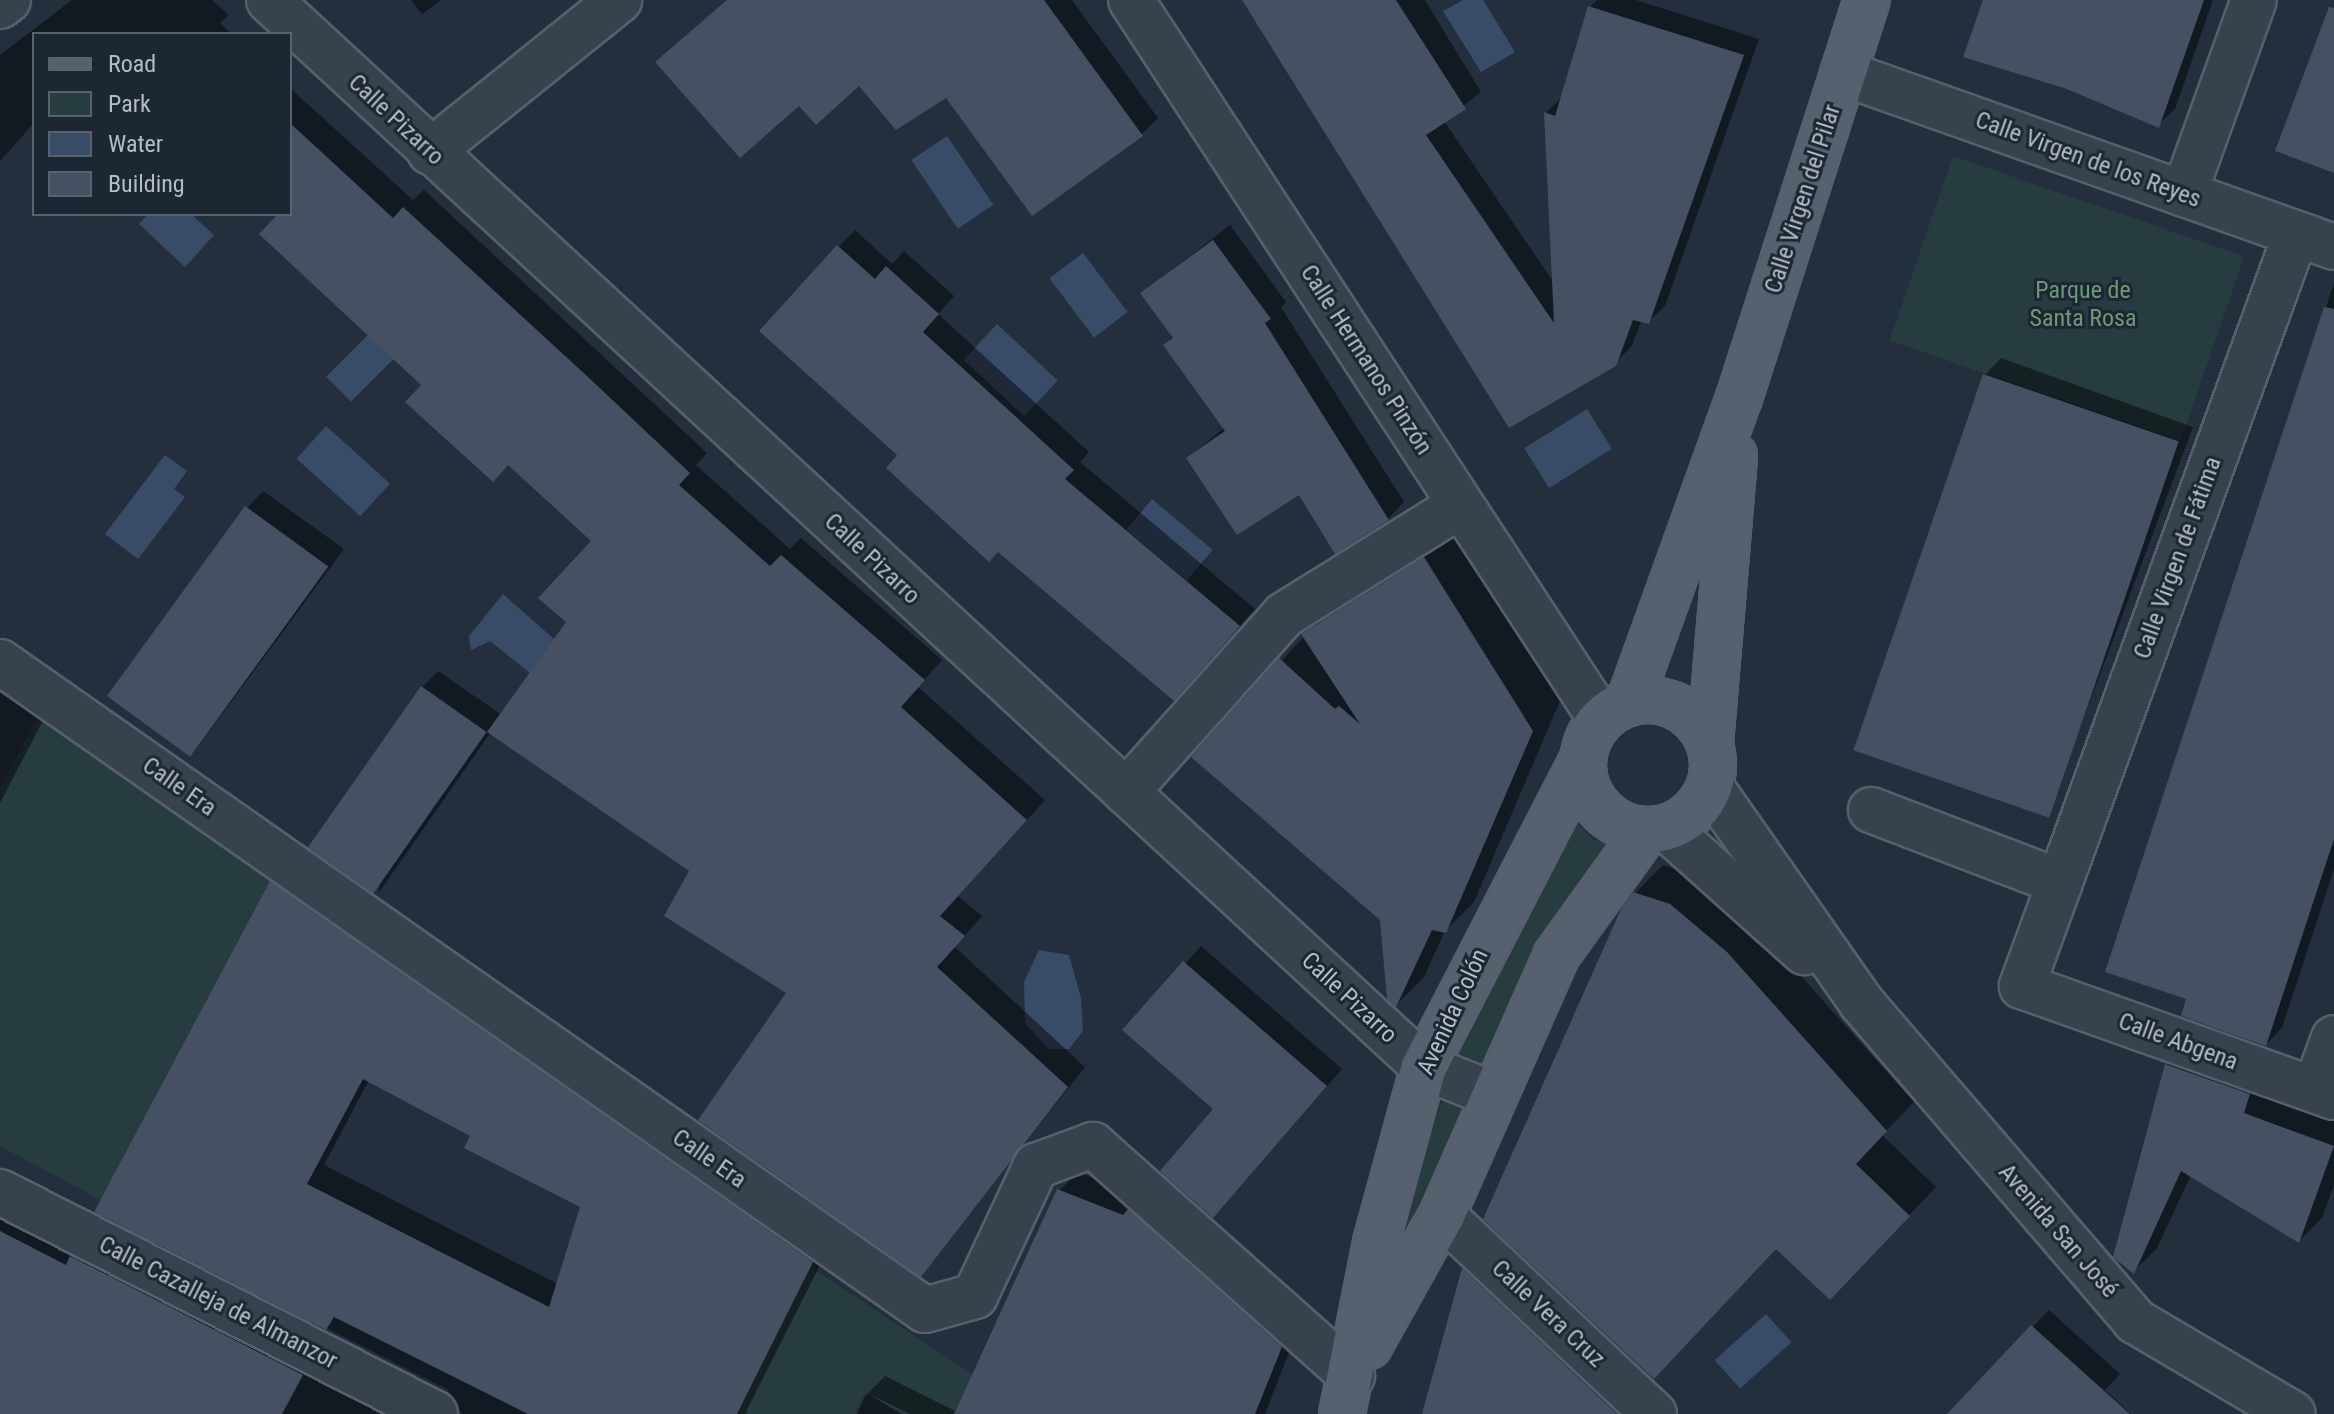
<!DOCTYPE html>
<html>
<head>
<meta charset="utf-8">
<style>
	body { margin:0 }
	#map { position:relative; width:2334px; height:1414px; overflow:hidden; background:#242f3e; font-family:"Roboto Condensed",sans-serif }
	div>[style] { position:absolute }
	.green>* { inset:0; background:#263c3f; transform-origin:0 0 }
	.water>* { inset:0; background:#394c67; transform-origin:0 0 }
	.shadow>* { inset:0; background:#0007 }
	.building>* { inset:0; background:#455162; transform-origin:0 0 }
	.roads { filter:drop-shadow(2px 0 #565f6c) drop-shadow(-2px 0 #565f6c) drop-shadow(0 2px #565f6c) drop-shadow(0 -2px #565f6c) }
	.minor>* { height:44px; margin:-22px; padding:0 22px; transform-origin:22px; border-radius:22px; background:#38414e }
	.major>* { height:44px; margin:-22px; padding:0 22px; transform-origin:22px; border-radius:22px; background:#56606e }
	.major>.ring { margin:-22px; padding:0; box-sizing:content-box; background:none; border:44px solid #56606e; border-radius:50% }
	span { translate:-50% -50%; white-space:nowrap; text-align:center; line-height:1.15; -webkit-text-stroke:6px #1d2633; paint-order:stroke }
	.street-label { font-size:24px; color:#b4bcc9 }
	.park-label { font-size:24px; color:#6b9a76 }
	.legend { position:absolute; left:32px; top:32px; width:260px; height:184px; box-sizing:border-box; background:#1d2633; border:2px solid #59626f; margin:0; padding:10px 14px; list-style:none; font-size:24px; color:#b4bcc9 }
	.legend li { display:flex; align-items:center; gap:16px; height:40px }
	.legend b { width:40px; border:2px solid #59626f }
</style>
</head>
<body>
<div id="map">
	<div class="green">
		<i style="left:1953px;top:156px;width:308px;height:195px;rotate:19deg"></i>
		<i style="clip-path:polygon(37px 718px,273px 875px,101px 1200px,0 1146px,0 789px)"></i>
		<i style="clip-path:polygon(1575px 821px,1593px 840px,1615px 846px,1534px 963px,1400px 1243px,1409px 1193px,1469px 1027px)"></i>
		<i style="clip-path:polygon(810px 1267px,972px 1374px,954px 1414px,905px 1414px,864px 1394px,855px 1414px,737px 1414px)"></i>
	</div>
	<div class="water">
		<i style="clip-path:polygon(1463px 0,1483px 0,1515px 52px,1481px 72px,1443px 11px)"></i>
		<i style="left:947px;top:136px;width:83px;height:43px;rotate:56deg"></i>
		<i style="clip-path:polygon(148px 214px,191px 214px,214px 235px,185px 267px,139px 224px)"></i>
		<i style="left:1083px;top:253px;width:74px;height:42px;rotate:53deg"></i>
		<i style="left:380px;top:323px;width:35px;height:76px;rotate:45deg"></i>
		<i style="left:997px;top:324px;width:83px;height:49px;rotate:43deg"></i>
		<i style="left:1587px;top:409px;width:47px;height:74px;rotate:58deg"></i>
		<i style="left:326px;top:426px;width:86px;height:44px;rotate:42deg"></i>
		<i style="clip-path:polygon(165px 455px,187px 471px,174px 489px,185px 497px,138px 559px,105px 534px)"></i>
		<i style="left:1152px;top:499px;width:79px;height:40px;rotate:40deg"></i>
		<i style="clip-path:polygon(503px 594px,554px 639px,530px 673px,490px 641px,471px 650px,469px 636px)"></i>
		<i style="clip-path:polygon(1039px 950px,1069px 955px,1081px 998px,1083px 1031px,1069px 1049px,1048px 1049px,1025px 1023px,1024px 982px)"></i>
		<i style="left:1766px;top:1314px;width:38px;height:69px;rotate:48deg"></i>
	</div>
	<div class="shadow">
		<i style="clip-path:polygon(72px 0,212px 0,229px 15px,220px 23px,231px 34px,34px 34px,34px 123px,0 161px,0 55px)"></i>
		<i style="clip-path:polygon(411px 0,441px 0,422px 14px)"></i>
		<i style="clip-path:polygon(728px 0,1072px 0,1158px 118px,1142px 134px,859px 83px)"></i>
		<i style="clip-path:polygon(1243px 0,1425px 0,1481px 92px,1444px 121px,1554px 283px,1546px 113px,1563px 96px,1590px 7px,1597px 0,1636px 0,1759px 39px,1665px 306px,1648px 322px,1642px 320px,1631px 347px,1614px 364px,1510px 426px)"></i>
		<i style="clip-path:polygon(1985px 0,2213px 0,2175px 109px,2158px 125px)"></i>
		<i style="clip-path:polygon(290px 88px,413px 200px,424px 190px,707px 453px,696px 465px,790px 549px,801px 538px,942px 660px,918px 687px,1045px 800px,958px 896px,982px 916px,955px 947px,1085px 1067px,921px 1274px,788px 992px,692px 870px,491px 732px,378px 894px,422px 687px,438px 671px,502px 715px,568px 622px,594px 541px,423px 384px,275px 214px,290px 214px)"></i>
		<i style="clip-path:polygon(1230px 225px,1286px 302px,1281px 307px,1404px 502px,1388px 519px,1188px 458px,1225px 427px,1165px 345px,1174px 336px,1142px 293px)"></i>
		<i style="clip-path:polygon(855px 230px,892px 264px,904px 251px,954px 296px,938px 314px,1089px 452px,1080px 462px,1255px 609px,1190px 682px,900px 455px,838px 247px)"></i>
		<i style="clip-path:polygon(2334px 283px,2334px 869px,2282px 1028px,2266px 1044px,2189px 997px,2107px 971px)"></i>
		<i style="clip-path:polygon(2001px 358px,2193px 427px,2056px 792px,2040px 808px,1985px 375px)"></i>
		<i style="clip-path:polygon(263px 491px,344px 549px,192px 755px,247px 508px)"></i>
		<i style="clip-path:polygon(1453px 531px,1560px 701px,1474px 902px,1445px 931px,1424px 977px,1396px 1005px,1382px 919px,1194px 756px,1332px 606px)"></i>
		<i style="clip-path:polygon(0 660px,54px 699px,0 803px)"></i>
		<i style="clip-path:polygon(evenodd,290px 864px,831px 1243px,745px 1414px,462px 1414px,448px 1390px,97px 1211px,271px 883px,290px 864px,369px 1080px,473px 1135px,582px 1206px,558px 1284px,324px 1165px,369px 1080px)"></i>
		<i style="clip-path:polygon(1663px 865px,1698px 877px,1755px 925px,1914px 1102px,1882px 1135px,1936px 1187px,1858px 1269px,1635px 893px)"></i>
		<i style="clip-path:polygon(1201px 946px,1342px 1069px,1229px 1199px,1216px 1108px,1125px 1030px)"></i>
		<i style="clip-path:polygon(2190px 1041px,2334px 1114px,2334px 1185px,2322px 1218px,2299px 1241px,2191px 1175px,2157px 1248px,2134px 1271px,2115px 1256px,2167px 1065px)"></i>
		<i style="clip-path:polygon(1078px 1172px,1143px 1197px,1299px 1327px,1265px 1414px,910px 1414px,871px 1395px,900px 1414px,857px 1414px,866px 1395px,885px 1376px,957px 1412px,1059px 1191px)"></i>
		<i style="clip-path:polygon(0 1204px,435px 1414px,0 1414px)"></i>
		<i style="clip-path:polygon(1480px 1253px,1655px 1414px,1424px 1414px,1464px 1269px)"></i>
		<i style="clip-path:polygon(2049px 1310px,2120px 1374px,2105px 1390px,2131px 1414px,1948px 1414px)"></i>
	</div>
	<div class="building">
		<i style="clip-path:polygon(727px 0,1044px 0,1143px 136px,1032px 216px,946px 98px,896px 130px,859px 86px,816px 125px,799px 106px,740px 158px,655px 62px)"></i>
		<i style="clip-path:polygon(1242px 0,1396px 0,1466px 109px,1426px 135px,1554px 323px,1544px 112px,1555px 116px,1588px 6px,1744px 55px,1649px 324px,1633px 320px,1616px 366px,1509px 428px)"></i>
		<i style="clip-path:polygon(1983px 0,2204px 0,2159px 128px,2067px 89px,1963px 57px)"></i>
		<i style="clip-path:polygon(2329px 7px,2334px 8px,2334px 173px,2275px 151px)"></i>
		<i style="clip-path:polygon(290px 123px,393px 218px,403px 207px,588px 377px,690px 473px,679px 485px,770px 566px,781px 555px,925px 680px,901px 707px,1027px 820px,940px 916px,965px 936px,937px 967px,1068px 1087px,921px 1277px,698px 1120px,786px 993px,664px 916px,689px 871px,487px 732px,566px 622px,538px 598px,591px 541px,508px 465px,493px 482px,405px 402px,421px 385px,259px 234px,278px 214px,290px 214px)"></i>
		<i style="clip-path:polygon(1213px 240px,1271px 319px,1265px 323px,1389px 520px,1335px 554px,1299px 495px,1237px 535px,1186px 458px,1225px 431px,1163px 345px,1173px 338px,1140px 293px)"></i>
		<i style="clip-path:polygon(837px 245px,875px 279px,886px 266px,939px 314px,923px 332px,1074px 470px,1065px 479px,1240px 626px,1174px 701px,998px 552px,989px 562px,886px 468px,897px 455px,759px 331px)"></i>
		<i style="clip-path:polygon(2324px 307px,2334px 309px,2334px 839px,2266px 1046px,2181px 1016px,2186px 999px,2105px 972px)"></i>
		<i style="left:1983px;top:374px;width:207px;height:398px;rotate:19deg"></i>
		<i style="left:245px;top:506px;width:103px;height:235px;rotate:36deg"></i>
		<i style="clip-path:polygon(1424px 557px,1533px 731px,1446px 933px,1432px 930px,1396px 1007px,1387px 999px,1380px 920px,1191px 757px,1279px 658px,1335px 709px,1339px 706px,1360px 724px,1301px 634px)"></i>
		<i style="left:421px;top:686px;width:80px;height:197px;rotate:35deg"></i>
		<i style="clip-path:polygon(evenodd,270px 881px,813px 1262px,737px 1414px,528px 1414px,334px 1317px,326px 1330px,94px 1212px,270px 881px,363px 1079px,470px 1136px,464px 1148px,580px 1207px,549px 1307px,307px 1184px,363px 1079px)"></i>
		<i style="clip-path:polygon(1633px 892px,1670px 904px,1727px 952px,1887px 1131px,1856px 1164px,1910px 1216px,1830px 1300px,1776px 1249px,1654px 1379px,1483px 1219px,1621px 909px)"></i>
		<i style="clip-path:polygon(1183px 961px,1327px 1086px,1213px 1218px,1160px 1171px,1213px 1109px,1122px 1030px)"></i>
		<i style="clip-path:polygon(2165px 1064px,2250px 1094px,2244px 1113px,2334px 1146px,2299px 1243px,2181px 1171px,2134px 1274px,2113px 1257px)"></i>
		<i style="clip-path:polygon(1057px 1189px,1123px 1215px,1128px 1209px,1282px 1347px,1255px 1414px,954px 1414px)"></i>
		<i style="clip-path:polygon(0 1231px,66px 1265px,70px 1256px,303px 1375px,282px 1414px,0 1414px)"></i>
		<i style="clip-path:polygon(1462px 1268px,1617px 1414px,1422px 1414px)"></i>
		<i style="clip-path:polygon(2031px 1325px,2130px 1414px,1947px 1414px)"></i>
	</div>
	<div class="roads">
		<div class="minor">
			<i style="left:269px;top:0;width:1572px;rotate:42.73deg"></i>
			<i style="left:1424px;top:1067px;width:73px;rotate:21.7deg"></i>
			<i style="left:1131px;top:0;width:859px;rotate:56.83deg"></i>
			<i style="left:0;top:6px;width:10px;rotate:-37deg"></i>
			<i style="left:1843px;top:73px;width:521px;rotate:19.51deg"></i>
			<i style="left:430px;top:152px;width:243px;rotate:-38.8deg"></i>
			<i style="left:2184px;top:194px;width:206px;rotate:-70.2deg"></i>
			<i style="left:0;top:662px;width:1129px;rotate:35.01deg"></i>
			<i style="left:925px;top:1310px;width:52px;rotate:-15.6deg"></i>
			<i style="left:975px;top:1296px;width:144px;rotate:-64.9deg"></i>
			<i style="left:1036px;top:1166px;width:61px;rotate:-20.2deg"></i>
			<i style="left:1093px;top:1145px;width:347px;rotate:41.7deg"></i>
			<i style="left:1710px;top:786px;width:264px;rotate:55deg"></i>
			<i style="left:1861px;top:1002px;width:421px;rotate:49.3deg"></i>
			<i style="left:2135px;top:1321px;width:183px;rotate:30.5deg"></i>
			<i style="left:1126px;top:792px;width:237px;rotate:-48.2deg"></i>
			<i style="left:1284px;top:615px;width:208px;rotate:-31.9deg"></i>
			<i style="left:1871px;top:810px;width:202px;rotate:20.9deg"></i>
			<i style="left:2060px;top:882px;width:690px;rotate:-69.99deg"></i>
			<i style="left:1666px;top:828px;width:186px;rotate:41.9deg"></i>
			<i style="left:2060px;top:882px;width:111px;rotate:110.1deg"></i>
			<i style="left:2022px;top:986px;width:331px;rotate:19.6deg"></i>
			<i style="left:2315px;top:1090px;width:55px;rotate:-69.9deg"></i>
			<i style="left:0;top:1192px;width:488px;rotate:27deg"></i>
			<i style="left:1442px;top:1215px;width:291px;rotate:43.2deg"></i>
		</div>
		<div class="major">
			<i class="ring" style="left:1583px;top:700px;width:86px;height:86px"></i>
			<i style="left:1629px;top:703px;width:324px;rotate:-70.2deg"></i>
			<i style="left:1739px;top:398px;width:418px;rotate:-72.2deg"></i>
			<i style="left:1710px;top:744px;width:289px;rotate:-85.2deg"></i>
			<i style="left:1369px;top:1346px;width:150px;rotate:-60.9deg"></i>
			<i style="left:1442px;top:1215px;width:283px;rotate:-66.2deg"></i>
			<i style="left:1556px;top:956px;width:154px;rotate:-54.2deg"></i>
			<i style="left:1342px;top:1414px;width:175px;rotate:-78.8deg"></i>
			<i style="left:1376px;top:1242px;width:181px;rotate:-74.7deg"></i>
			<i style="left:1424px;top:1067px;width:347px;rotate:-62.7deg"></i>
		</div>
	</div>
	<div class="street-label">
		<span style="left:396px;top:120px;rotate:43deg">Calle Pizarro</span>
		<span style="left:2088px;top:160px;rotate:20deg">Calle Virgen de los Reyes</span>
		<span style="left:1803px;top:199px;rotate:-72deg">Calle Virgen del Pilar</span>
		<span style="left:1366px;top:360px;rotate:57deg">Calle Hermanos Pinzón</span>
		<span style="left:2178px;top:558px;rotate:-70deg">Calle Virgen de Fátima</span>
		<span style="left:872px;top:559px;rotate:43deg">Calle Pizarro</span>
		<span style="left:179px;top:787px;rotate:35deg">Calle Era</span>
		<span style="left:1349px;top:998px;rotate:43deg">Calle Pizarro</span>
		<span style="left:1453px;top:1012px;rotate:-65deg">Avenida Colón</span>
		<span style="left:2178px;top:1042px;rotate:20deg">Calle Abgena</span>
		<span style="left:709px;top:1159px;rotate:35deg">Calle Era</span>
		<span style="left:2058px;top:1231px;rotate:49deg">Avenida San José</span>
		<span style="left:218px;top:1303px;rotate:27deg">Calle Cazalleja de Almanzor</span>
		<span style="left:1548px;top:1314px;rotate:43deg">Calle Vera Cruz</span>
	</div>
	<div class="park-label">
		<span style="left:2083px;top:305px">Parque de<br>Santa Rosa</span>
	</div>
	<ul class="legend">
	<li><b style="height:10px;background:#56606e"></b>Road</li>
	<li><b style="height:22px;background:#263c3f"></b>Park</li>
	<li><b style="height:22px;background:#394c67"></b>Water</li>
	<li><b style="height:22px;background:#455162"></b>Building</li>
	</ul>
</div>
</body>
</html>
